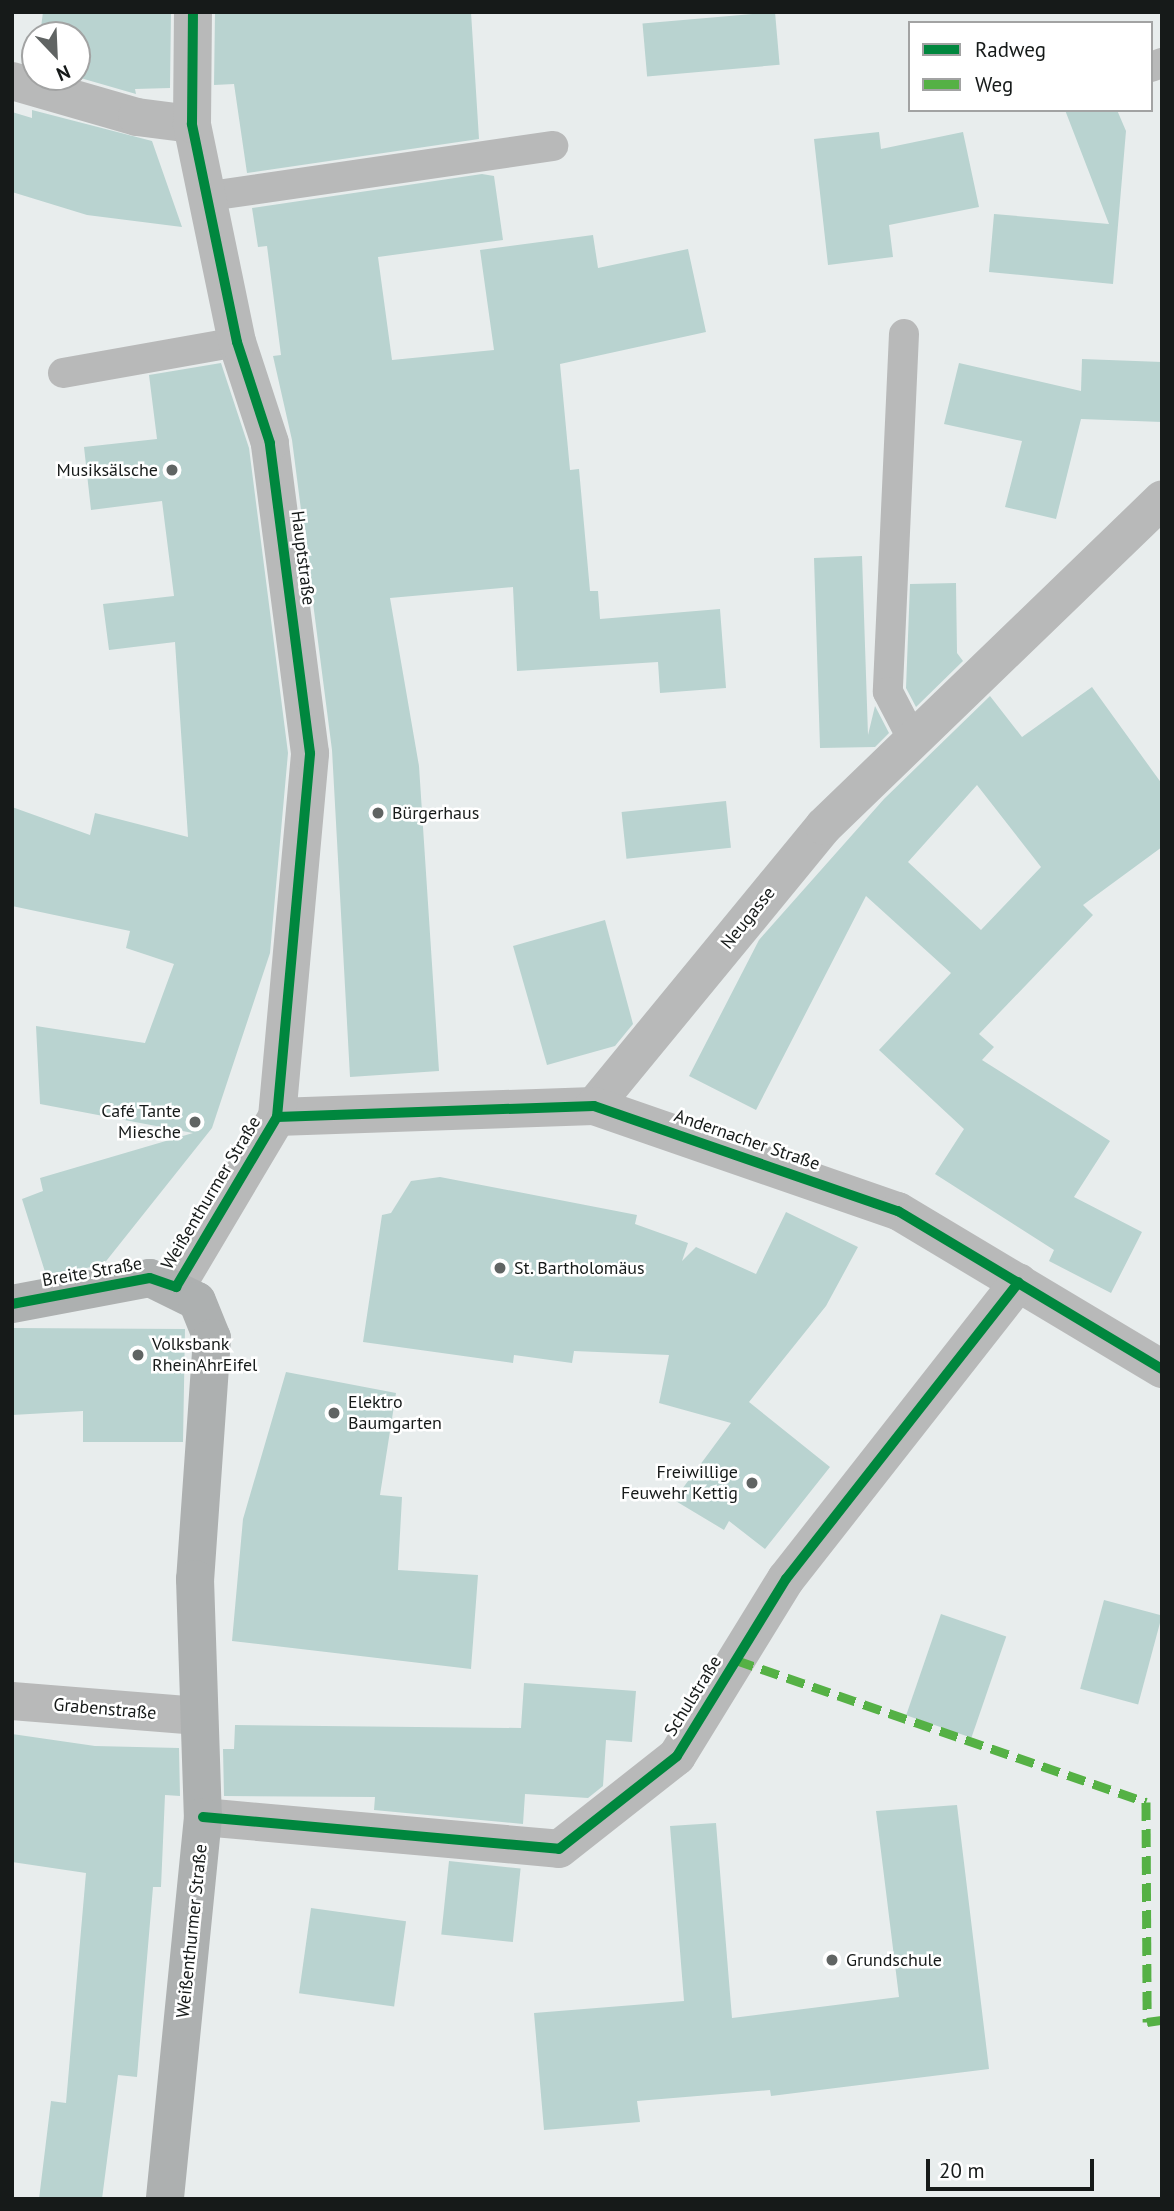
<!DOCTYPE html>
<html>
<head>
<meta charset="utf-8">
<style>
	body { margin:0 }
	#map { position:relative; width:1174px; height:2211px; overflow:hidden; background:#e8eded; font-family:"PT Sans",sans-serif }
	div>[style] { position:absolute }
	.building>* { inset:0; background:#b9d3d0; transform-origin:0 0 }
	.lane>* { height:30px; margin:-15px; padding:0 15px; transform-origin:15px; border-radius:15px; background:#b8b9b9 }
	.street>* { height:38px; margin:-19px; padding:0 19px; transform-origin:19px; border-radius:19px; background:#b8b9b9 }
	.secondary>* { height:38px; margin:-19px; padding:0 19px; transform-origin:19px; border-radius:19px; background:#adb0b0 }
	.quiet>* { height:9px; margin-top:-4.5px; transform-origin:0; background:repeating-linear-gradient(90deg,#55b145 0 18px,transparent 0 27px) }
	.cycleway>* { height:10px; margin:-5px; padding:0 5px; transform-origin:5px; border-radius:5px; background:#00873e }
	.dots>* { width:19px; height:19px; translate:-50% -50%; box-sizing:border-box; border:4px solid #fff; border-radius:50% }
	span { translate:-50% -50%; white-space:nowrap; text-align:center; line-height:1.15; -webkit-text-stroke:5px #fff; paint-order:stroke }
	.poi-label { font-size:18px; color:#161a19 }
	.right { translate:-100% -50%; text-align:right }
	.left { translate:0 -50%; text-align:left }
	.street-label { font-size:18px; color:#161a19 }
	.frame { position:absolute; inset:0; border:14px solid #161a19; pointer-events:none }
	.legend { position:absolute; left:908px; top:21px; width:245px; height:91px; box-sizing:border-box; background:#fff; border:2px solid #a2a3a3; margin:0; padding:9px 12px; list-style:none; font-size:21px; color:#161a19 }
	.legend li { display:flex; align-items:center; gap:14px; height:35px }
	.legend b { width:35px; border:2px solid #a2a3a3 }
	.north { position:absolute; left:21px; top:21px; width:70px; height:70px; box-sizing:border-box; background:#fff; border:2px solid #a2a3a3; border-radius:50%; rotate:157deg; font-size:19px; font-weight:700; line-height:28px; text-align:center; color:#161a19 }
	.north::after { content:''; display:block; margin:auto; width:24px; height:32px; background:#606463; clip-path:polygon(50% 0,100% 100%,50% 72%,0 100%) }
	.scale { position:absolute; left:926px; top:2159px; width:168px; height:32px; box-sizing:border-box; border:4px solid #161a19; border-top:0; padding-left:9px; font-size:21px; line-height:24px; white-space:nowrap; color:#161a19; -webkit-text-stroke:5px #fff; paint-order:stroke }
</style>
</head>
<body>
<div id="map">
	<div class="building">
		<i style="clip-path:polygon(43px 12px,171px 12px,170px 88px,135px 89px,136px 94px,77px 77px,77px 35px,40px 35px)"></i>
		<i style="clip-path:polygon(215px 12px,471px 12px,479px 139px,247px 173px,234px 84px,214px 85px)"></i>
		<i style="left:775px;top:12px;width:53px;height:133px;rotate:85deg"></i>
		<i style="clip-path:polygon(32px 110px,152px 141px,182px 227px,87px 215px,12px 192px,12px 112px,32px 118px)"></i>
		<i style="clip-path:polygon(1065px 110px,1117px 110px,1126px 131px,1113px 284px,989px 272px,994px 214px,1109px 224px)"></i>
		<i style="clip-path:polygon(879px 132px,881px 149px,963px 132px,979px 207px,889px 225px,893px 257px,828px 265px,814px 139px)"></i>
		<i style="clip-path:polygon(482px 174px,494px 176px,503px 240px,378px 257px,392px 360px,494px 350px,480px 250px,593px 235px,598px 268px,688px 249px,706px 332px,560px 364px,570px 470px,579px 469px,590px 591px,598px 591px,600px 619px,720px 609px,726px 688px,660px 693px,658px 662px,517px 671px,513px 587px,390px 598px,419px 766px,439px 1071px,350px 1077px,332px 750px,292px 440px,273px 356px,281px 355px,267px 246px,258px 247px,252px 208px)"></i>
		<i style="clip-path:polygon(1082px 359px,1162px 362px,1162px 422px,1081px 419px,1056px 519px,1005px 507px,1022px 441px,944px 424px,959px 363px,1081px 391px)"></i>
		<i style="clip-path:polygon(221px 363px,249px 448px,288px 753px,270px 953px,212px 1128px,103px 1265px,46px 1275px,22px 1199px,43px 1191px,40px 1178px,193px 1133px,40px 1104px,36px 1026px,145px 1043px,174px 964px,126px 948px,130px 931px,12px 906px,12px 807px,90px 835px,95px 813px,188px 837px,175px 642px,109px 650px,103px 604px,174px 596px,162px 501px,91px 510px,84px 447px,157px 439px,149px 375px)"></i>
		<i style="clip-path:polygon(862px 556px,868px 735px,875px 706px,889px 733px,875px 747px,820px 748px,814px 558px)"></i>
		<i style="clip-path:polygon(956px 583px,957px 653px,963px 661px,916px 707px,906px 688px,910px 584px)"></i>
		<i style="clip-path:polygon(evenodd,1092px 687px,1162px 784px,1162px 847px,1083px 905px,1093px 915px,979px 1034px,994px 1047px,982px 1060px,1110px 1141px,1074px 1197px,1142px 1232px,1111px 1293px,1049px 1261px,1054px 1250px,935px 1174px,964px 1129px,879px 1050px,951px 973px,866px 896px,756px 1110px,689px 1076px,759px 940px,884px 799px,990px 696px,1022px 737px,1092px 687px,977px 785px,1041px 867px,981px 930px,908px 862px,977px 785px)"></i>
		<i style="left:726px;top:801px;width:47px;height:105px;rotate:84deg"></i>
		<i style="clip-path:polygon(605px 920px,633px 1024px,615px 1046px,547px 1065px,513px 946px)"></i>
		<i style="clip-path:polygon(440px 1177px,637px 1215px,635px 1224px,688px 1243px,682px 1261px,696px 1247px,756px 1274px,786px 1212px,858px 1247px,826px 1306px,749px 1402px,830px 1467px,765px 1549px,729px 1521px,724px 1530px,674px 1500px,731px 1423px,659px 1403px,669px 1355px,574px 1351px,572px 1363px,514px 1355px,513px 1363px,363px 1342px,382px 1215px,391px 1213px,411px 1181px)"></i>
		<i style="clip-path:polygon(12px 1328px,185px 1329px,183px 1442px,83px 1442px,83px 1411px,12px 1415px)"></i>
		<i style="clip-path:polygon(286px 1372px,396px 1393px,380px 1495px,402px 1497px,398px 1570px,478px 1575px,471px 1669px,232px 1641px,243px 1519px)"></i>
		<i style="left:1104px;top:1600px;width:60px;height:92px;rotate:15deg"></i>
		<i style="left:941px;top:1614px;width:69px;height:107px;rotate:19deg"></i>
		<i style="clip-path:polygon(524px 1683px,636px 1691px,632px 1742px,606px 1740px,603px 1786px,588px 1798px,525px 1794px,523px 1824px,374px 1810px,375px 1797px,224px 1796px,223px 1749px,234px 1749px,235px 1725px,521px 1728px)"></i>
		<i style="clip-path:polygon(12px 1734px,95px 1746px,179px 1748px,180px 1796px,165px 1795px,161px 1887px,153px 1887px,137px 2077px,118px 2075px,102px 2199px,39px 2199px,51px 2101px,66px 2103px,86px 1873px,12px 1862px)"></i>
		<i style="clip-path:polygon(957px 1805px,989px 2069px,771px 2096px,770px 2090px,637px 2101px,640px 2122px,544px 2130px,534px 2013px,684px 2001px,670px 1826px,716px 1823px,732px 2018px,899px 1997px,876px 1811px)"></i>
		<i style="left:449px;top:1861px;width:72px;height:74px;rotate:6deg"></i>
		<i style="left:311px;top:1908px;width:96px;height:86px;rotate:8deg"></i>
	</div>
	<div class="lane">
		<i style="left:1151px;top:67px;width:12px;rotate:-20deg"></i>
		<i style="left:210px;top:196px;width:347px;rotate:-8.3deg"></i>
		<i style="left:904px;top:334px;width:358px;rotate:92.6deg"></i>
		<i style="left:888px;top:692px;width:54px;rotate:62.5deg"></i>
		<i style="left:63px;top:373px;width:177px;rotate:-10.1deg"></i>
	</div>
	<div class="street">
		<i style="left:12px;top:81px;width:130px;rotate:16.1deg"></i>
		<i style="left:137px;top:117px;width:55px;rotate:7.3deg"></i>
		<i style="left:594px;top:1106px;width:362px;rotate:-50.6deg"></i>
		<i style="left:824px;top:826px;width:470px;rotate:-44deg"></i>
		<i style="left:277px;top:1117px;width:317px;rotate:-2deg"></i>
		<i style="left:594px;top:1106px;width:322px;rotate:19.1deg"></i>
		<i style="left:898px;top:1211px;width:308px;rotate:30.9deg"></i>
		<i style="left:176px;top:1287px;width:198px;rotate:-59.3deg"></i>
		<i style="left:277px;top:1117px;width:365px;rotate:-84.8deg"></i>
		<i style="left:310px;top:753px;width:313px;rotate:-97.4deg"></i>
		<i style="left:270px;top:443px;width:106px;rotate:-108.1deg"></i>
		<i style="left:237px;top:342px;width:223px;rotate:-101.7deg"></i>
		<i style="left:192px;top:124px;width:112px;rotate:-89.5deg"></i>
		<i style="left:12px;top:1701px;width:187px;rotate:4.6deg"></i>
		<i style="left:203px;top:1817px;width:357px;rotate:5.1deg"></i>
		<i style="left:559px;top:1849px;width:150px;rotate:-38.2deg"></i>
		<i style="left:677px;top:1756px;width:208px;rotate:-58.4deg"></i>
		<i style="left:786px;top:1579px;width:377px;rotate:-51.9deg"></i>
	</div>
	<div class="secondary">
		<i style="left:12px;top:1304px;width:140px;rotate:-10.7deg"></i>
		<i style="left:150px;top:1278px;width:52px;rotate:26.1deg"></i>
		<i style="left:197px;top:1301px;width:40px;rotate:68deg"></i>
		<i style="left:212px;top:1338px;width:242px;rotate:94deg"></i>
		<i style="left:195px;top:1579px;width:238px;rotate:88.1deg"></i>
		<i style="left:203px;top:1817px;width:384px;rotate:95.7deg"></i>
	</div>
	<div class="quiet">
		<i style="left:736px;top:1660px;width:434px;rotate:19.1deg"></i>
		<i style="left:1146px;top:1802px;width:220px;rotate:89.7deg"></i>
		<i style="left:1147px;top:2022px;width:15px;rotate:-8deg"></i>
	</div>
	<div class="cycleway">
		<i style="left:277px;top:1117px;width:317px;rotate:-2deg"></i>
		<i style="left:594px;top:1106px;width:322px;rotate:19.1deg"></i>
		<i style="left:898px;top:1211px;width:308px;rotate:30.9deg"></i>
		<i style="left:12px;top:1304px;width:140px;rotate:-10.7deg"></i>
		<i style="left:150px;top:1278px;width:28px;rotate:19deg"></i>
		<i style="left:176px;top:1287px;width:198px;rotate:-59.3deg"></i>
		<i style="left:277px;top:1117px;width:365px;rotate:-84.8deg"></i>
		<i style="left:310px;top:753px;width:313px;rotate:-97.4deg"></i>
		<i style="left:270px;top:443px;width:106px;rotate:-108.1deg"></i>
		<i style="left:237px;top:342px;width:223px;rotate:-101.7deg"></i>
		<i style="left:192px;top:124px;width:112px;rotate:-89.5deg"></i>
		<i style="left:203px;top:1817px;width:357px;rotate:5.1deg"></i>
		<i style="left:559px;top:1849px;width:150px;rotate:-38.2deg"></i>
		<i style="left:677px;top:1756px;width:208px;rotate:-58.4deg"></i>
		<i style="left:786px;top:1579px;width:377px;rotate:-51.9deg"></i>
	</div>
	<div class="dots">
		<i style="left:172px;top:470px;background:#606463"></i>
		<i style="left:378px;top:813px;background:#606463"></i>
		<i style="left:195px;top:1122px;background:#606463"></i>
		<i style="left:500px;top:1268px;background:#606463"></i>
		<i style="left:138px;top:1355px;background:#606463"></i>
		<i style="left:334px;top:1413px;background:#606463"></i>
		<i style="left:752px;top:1483px;background:#606463"></i>
		<i style="left:832px;top:1960px;background:#606463"></i>
	</div>
	<div class="poi-label">
		<span class="right" style="left:158px;top:470px">Musiksälsche</span>
		<span class="left" style="left:392px;top:813px">Bürgerhaus</span>
		<span class="right" style="left:181px;top:1122px">Café Tante<br>Miesche</span>
		<span class="left" style="left:514px;top:1268px">St. Bartholomäus</span>
		<span class="left" style="left:152px;top:1355px">Volksbank<br>RheinAhrEifel</span>
		<span class="left" style="left:348px;top:1413px">Elektro<br>Baumgarten</span>
		<span class="right" style="left:738px;top:1483px">Freiwillige<br>Feuwehr Kettig</span>
		<span class="left" style="left:846px;top:1960px">Grundschule</span>
	</div>
	<div class="street-label">
		<span style="left:303px;top:558px;rotate:83deg">Hauptstraße</span>
		<span style="left:748px;top:918px;rotate:-51deg">Neugasse</span>
		<span style="left:747px;top:1140px;rotate:19deg">Andernacher Straße</span>
		<span style="left:211px;top:1193px;rotate:-59deg">Weißenthurmer Straße</span>
		<span style="left:92px;top:1272px;rotate:-10deg">Breite Straße</span>
		<span style="left:693px;top:1696px;rotate:-58deg">Schulstraße</span>
		<span style="left:105px;top:1709px;rotate:5deg">Grabenstraße</span>
		<span style="left:192px;top:1931px;rotate:-84deg">Weißenthurmer Straße</span>
	</div>
	<div class="frame"></div>
	<ul class="legend">
	<li><b style="height:9px;background:#00873e"></b>Radweg</li>
	<li><b style="height:9px;background:#55b145"></b>Weg</li>
	</ul>
	<div class="north">N</div>
	<div class="scale">20 m</div>
</div>
</body>
</html>
